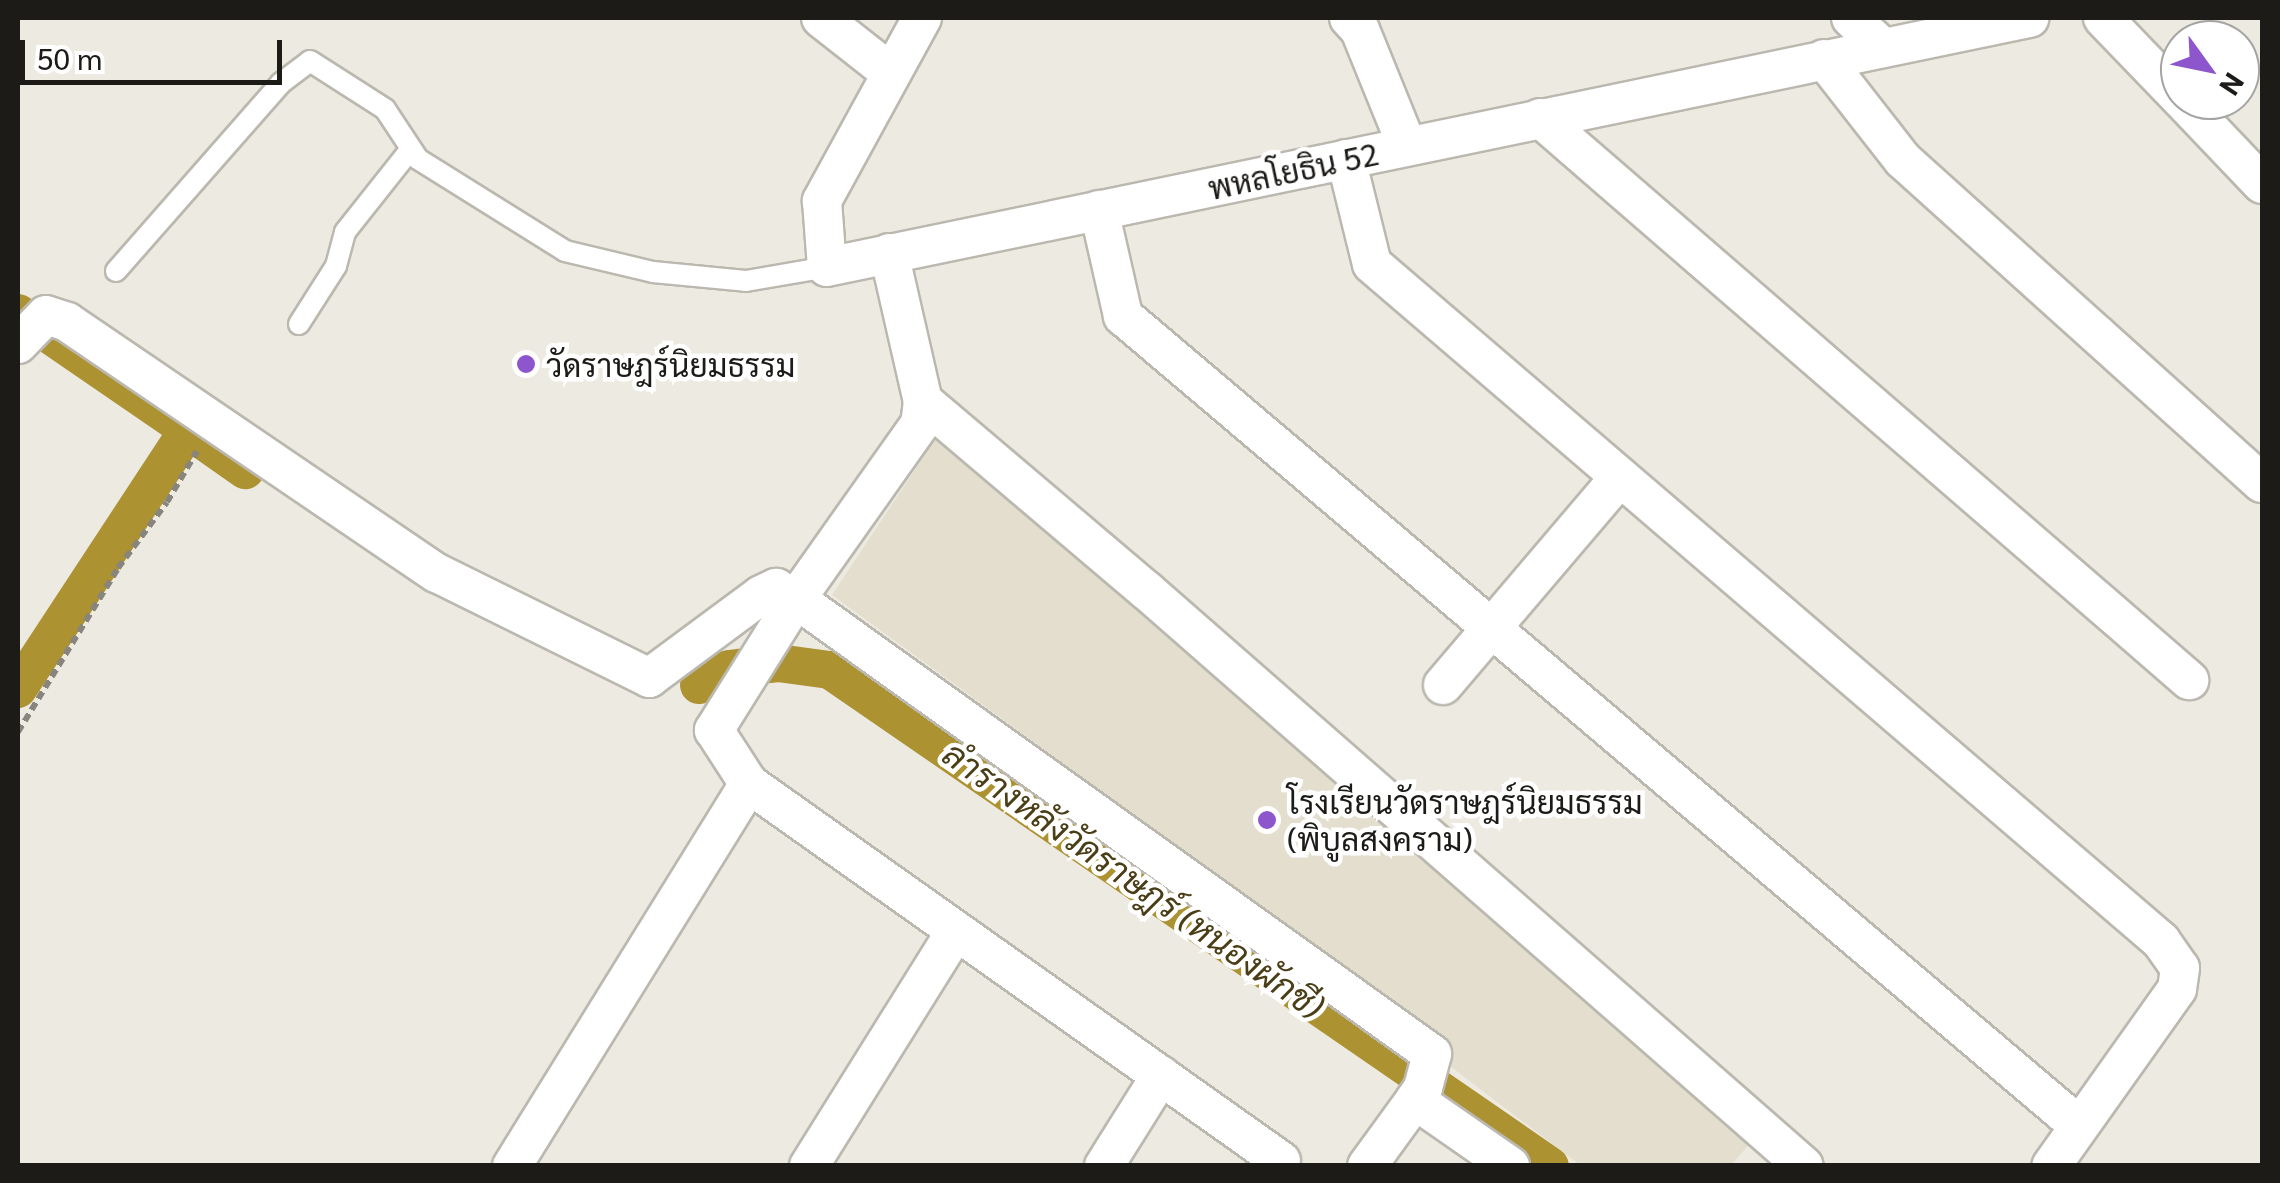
<!DOCTYPE html>
<html>
<head>
<meta charset="utf-8">
<style>
	body { margin:0 }
	#map { position:relative; width:2280px; height:1183px; overflow:hidden; background:#edeae1; font-family:Georgia,Sarabun,serif }
	div>[style] { position:absolute }
	.built>* { inset:0; background:#e3dece }
	.canal>* { height:38px; margin:-19px; padding:0 19px; transform-origin:19px; border-radius:19px; background:#ad9232 }
	.path>* { height:6px; margin-top:-3px; transform-origin:0; background:repeating-linear-gradient(90deg,#87857e 0 8px,transparent 0 13px) }
	.roads { filter:drop-shadow(2px 0 #bbb8af) drop-shadow(-2px 0 #bbb8af) drop-shadow(0 2px #bbb8af) drop-shadow(0 -2px #bbb8af) }
	.service>* { height:20px; margin:-10px; padding:0 10px; transform-origin:10px; border-radius:10px; background:#fff }
	.minor>* { height:38px; margin:-19px; padding:0 19px; transform-origin:19px; border-radius:19px; background:#fff }
	.dots>* { width:28px; height:28px; translate:-50% -50%; box-sizing:border-box; border:5px solid #fff; border-radius:50% }
	span { translate:-50% -50%; white-space:nowrap; text-align:center; line-height:1.15; -webkit-text-stroke:9px #fff; paint-order:stroke }
	.street-label { font-size:32px; color:#1c1b18 }
	.poi-label { font-size:32px; color:#1c1b18 }
	.left { translate:0 -50%; text-align:left }
	.water-label { font-size:35px; color:#4a3e17; font-style:italic }
	.frame { position:absolute; inset:0; border:20px solid #1c1b18; pointer-events:none }
	.north { position:absolute; left:2160px; top:20px; width:100px; height:100px; box-sizing:border-box; background:#fff; border:2px solid #a4a4a3; border-radius:50%; rotate:123deg; font-size:28px; font-weight:700; line-height:40px; text-align:center; color:#1c1b18 }
	.north::after { content:''; display:block; margin:auto; width:35px; height:45px; background:#8e56cd; clip-path:polygon(50% 0,100% 100%,50% 72%,0 100%) }
	.scale { position:absolute; left:20px; top:40px; width:262px; height:45px; box-sizing:border-box; border:5px solid #1c1b18; border-top:0; padding-left:12px; font-size:30px; line-height:35px; white-space:nowrap; color:#1c1b18; -webkit-text-stroke:8px #fff; paint-order:stroke }
</style>
</head>
<body>
<div id="map">
	<div class="built">
		<i style="clip-path:polygon(942px 429px,1754px 1139px,1731px 1165px,1580px 1165px,1446px 1063px,1451px 1046px,832px 595px)"></i>
	</div>
	<div class="canal">
		<i style="left:18px;top:313px;width:206px;rotate:34.5deg"></i>
		<i style="left:188px;top:430px;width:310px;rotate:123.3deg"></i>
		<i style="left:188px;top:430px;width:70px;rotate:35.1deg"></i>
		<i style="left:699px;top:685px;width:34px;rotate:-28deg"></i>
		<i style="left:729px;top:669px;width:49px;rotate:-7deg"></i>
		<i style="left:778px;top:663px;width:52px;rotate:7.7deg"></i>
		<i style="left:830px;top:670px;width:874px;rotate:34.56deg"></i>
	</div>
	<div class="path">
		<i style="left:18px;top:732px;width:192px;rotate:-58.6deg"></i>
		<i style="left:118px;top:568px;width:82px;rotate:-53.4deg"></i>
		<i style="left:167px;top:502px;width:59px;rotate:-59.5deg"></i>
	</div>
	<div class="roads">
		<div class="service">
			<i style="left:116px;top:271px;width:250px;rotate:-48.7deg"></i>
			<i style="left:281px;top:83px;width:36px;rotate:-37deg"></i>
			<i style="left:310px;top:61px;width:89px;rotate:32.6deg"></i>
			<i style="left:385px;top:109px;width:60px;rotate:56.6deg"></i>
			<i style="left:418px;top:159px;width:173px;rotate:32deg"></i>
			<i style="left:565px;top:251px;width:90px;rotate:13.4deg"></i>
			<i style="left:653px;top:272px;width:93px;rotate:5.5deg"></i>
			<i style="left:746px;top:281px;width:82px;rotate:-9.8deg"></i>
			<i style="left:299px;top:324px;width:69px;rotate:-57.5deg"></i>
			<i style="left:336px;top:266px;width:35px;rotate:-75deg"></i>
			<i style="left:345px;top:232px;width:105px;rotate:-51.6deg"></i>
		</div>
		<div class="minor">
			<i style="left:821px;top:18px;width:89px;rotate:38.2deg"></i>
			<i style="left:922px;top:18px;width:209px;rotate:118.7deg"></i>
			<i style="left:822px;top:201px;width:66px;rotate:85.7deg"></i>
			<i style="left:827px;top:267px;width:1228px;rotate:-11.7deg"></i>
			<i style="left:1349px;top:18px;width:16px;rotate:47deg"></i>
			<i style="left:1360px;top:30px;width:125px;rotate:67.9deg"></i>
			<i style="left:1851px;top:18px;width:42px;rotate:43.1deg"></i>
			<i style="left:2103px;top:18px;width:111px;rotate:46.1deg"></i>
			<i style="left:1824px;top:59px;width:128px;rotate:52deg"></i>
			<i style="left:1903px;top:160px;width:483px;rotate:42deg"></i>
			<i style="left:2182px;top:100px;width:116px;rotate:46.4deg"></i>
			<i style="left:1540px;top:118px;width:859px;rotate:40.89deg"></i>
			<i style="left:1346px;top:159px;width:108px;rotate:76.1deg"></i>
			<i style="left:1372px;top:264px;width:1040px;rotate:40.63deg"></i>
			<i style="left:2161px;top:941px;width:33px;rotate:55deg"></i>
			<i style="left:2180px;top:968px;width:21px;rotate:98deg"></i>
			<i style="left:2177px;top:989px;width:217px;rotate:125.4deg"></i>
			<i style="left:1099px;top:210px;width:109px;rotate:77.2deg"></i>
			<i style="left:1123px;top:316px;width:1253px;rotate:40.27deg"></i>
			<i style="left:889px;top:253px;width:152px;rotate:77.1deg"></i>
			<i style="left:923px;top:401px;width:23px;rotate:97deg"></i>
			<i style="left:920px;top:424px;width:214px;rotate:125.3deg"></i>
			<i style="left:796px;top:599px;width:155px;rotate:122deg"></i>
			<i style="left:714px;top:730px;width:64px;rotate:57.1deg"></i>
			<i style="left:749px;top:784px;width:652px;rotate:35.32deg"></i>
			<i style="left:18px;top:344px;width:40px;rotate:-46deg"></i>
			<i style="left:46px;top:315px;width:22px;rotate:18deg"></i>
			<i style="left:67px;top:322px;width:447px;rotate:34.2deg"></i>
			<i style="left:437px;top:573px;width:237px;rotate:26.3deg"></i>
			<i style="left:649px;top:678px;width:139px;rotate:-36.5deg"></i>
			<i style="left:761px;top:595px;width:17px;rotate:-25deg"></i>
			<i style="left:776px;top:588px;width:23px;rotate:29deg"></i>
			<i style="left:796px;top:599px;width:782px;rotate:35.58deg"></i>
			<i style="left:1432px;top:1054px;width:35px;rotate:105deg"></i>
			<i style="left:1423px;top:1088px;width:14px;rotate:124deg"></i>
			<i style="left:923px;top:401px;width:292px;rotate:40.3deg"></i>
			<i style="left:1146px;top:590px;width:874px;rotate:41.2deg"></i>
			<i style="left:1443px;top:685px;width:273px;rotate:-49.6deg"></i>
			<i style="left:512px;top:1166px;width:450px;rotate:-58.2deg"></i>
			<i style="left:809px;top:1166px;width:277px;rotate:-58deg"></i>
			<i style="left:1104px;top:1166px;width:107px;rotate:-57.9deg"></i>
			<i style="left:1367px;top:1166px;width:82px;rotate:-54deg"></i>
			<i style="left:1415px;top:1100px;width:116px;rotate:34.8deg"></i>
		</div>
	</div>
	<div class="dots">
		<i style="left:526px;top:364px;background:#8e56cd"></i>
		<i style="left:1267px;top:820px;background:#8e56cd"></i>
	</div>
	<div class="street-label">
		<span style="left:1293px;top:170px;rotate:-12deg">พหลโยธิน 52</span>
	</div>
	<div class="poi-label">
		<span class="left" style="left:546px;top:364px">วัดราษฎร์นิยมธรรม</span>
		<span class="left" style="left:1287px;top:820px">โรงเรียนวัดราษฎร์นิยมธรรม<br>(พิบูลสงคราม)</span>
	</div>
	<div class="water-label">
		<span style="left:1134px;top:879px;rotate:35deg">ลำรางหลังวัดราษฎร์ (หนองผักชี)</span>
	</div>
	<div class="frame"></div>
	<div class="north">N</div>
	<div class="scale">50 m</div>
</div>
</body>
</html>
